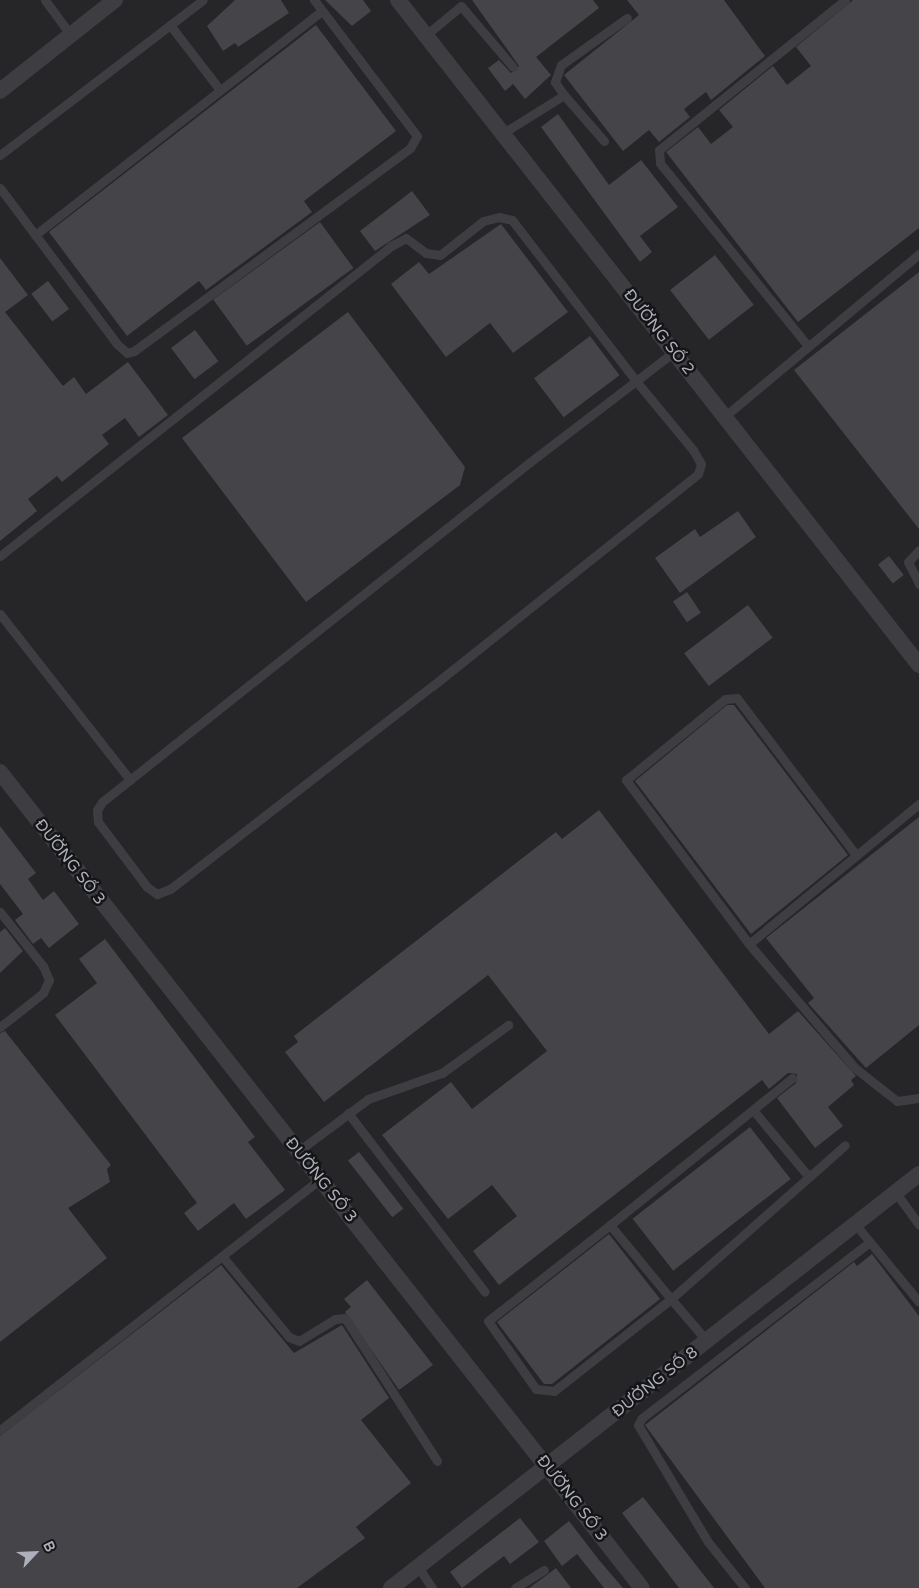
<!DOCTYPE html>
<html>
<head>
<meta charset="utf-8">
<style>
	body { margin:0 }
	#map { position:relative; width:919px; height:1588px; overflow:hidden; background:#1a1a1c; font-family:"Varela Round",sans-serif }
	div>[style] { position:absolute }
	.built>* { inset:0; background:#262629; transform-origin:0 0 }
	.building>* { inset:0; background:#444449; transform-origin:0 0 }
	.lane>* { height:9px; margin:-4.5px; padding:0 4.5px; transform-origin:4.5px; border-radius:4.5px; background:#3d3d42 }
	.street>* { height:16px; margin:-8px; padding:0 8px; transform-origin:8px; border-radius:8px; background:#3d3d42 }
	span { translate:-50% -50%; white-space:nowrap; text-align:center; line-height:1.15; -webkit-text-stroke:5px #151517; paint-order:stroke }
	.street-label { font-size:16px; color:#adafba }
	.north { position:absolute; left:10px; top:1528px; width:50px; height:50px; -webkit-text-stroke:4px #151517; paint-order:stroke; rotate:65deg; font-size:14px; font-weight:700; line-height:20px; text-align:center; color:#adafba }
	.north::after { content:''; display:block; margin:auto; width:18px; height:22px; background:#adafba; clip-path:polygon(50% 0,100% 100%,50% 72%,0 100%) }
</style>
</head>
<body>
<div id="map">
	<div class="built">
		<i style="left:0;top:0;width:919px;height:1588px"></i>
	</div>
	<div class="building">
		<i style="clip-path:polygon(235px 0,281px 0,289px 13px,238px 47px,235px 43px,223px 51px,207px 26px)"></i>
		<i style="clip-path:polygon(325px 0,363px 0,371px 11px,352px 26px)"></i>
		<i style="clip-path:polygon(472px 0,593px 0,599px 8px,536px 57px,551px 75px,525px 99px,513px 84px,505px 91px,488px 68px,499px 60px,511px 73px,519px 66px)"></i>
		<i style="clip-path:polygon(627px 0,724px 0,765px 56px,711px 100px,706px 92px,684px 109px,690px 117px,659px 142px,649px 130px,623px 151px,564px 75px,639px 15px)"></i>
		<i style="clip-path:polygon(919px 0,919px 228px,798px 322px,666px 152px,698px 127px,711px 144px,733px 127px,719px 110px,773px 66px,787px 85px,811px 66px,796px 47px,853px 0)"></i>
		<i style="clip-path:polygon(316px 25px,396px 131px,304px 201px,312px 212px,206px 290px,199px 281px,127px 336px,49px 232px)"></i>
		<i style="clip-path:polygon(558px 114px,609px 185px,641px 160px,678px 207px,640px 236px,652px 252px,640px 262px,541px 127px)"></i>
		<i style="clip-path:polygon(412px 191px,430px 215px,375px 251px,360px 231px)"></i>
		<i style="left:320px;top:222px;width:57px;height:132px;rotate:54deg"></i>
		<i style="clip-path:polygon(501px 224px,568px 312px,513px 353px,490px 323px,446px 357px,391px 284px,419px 262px,429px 274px)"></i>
		<i style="left:715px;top:255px;width:63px;height:57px;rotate:52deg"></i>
		<i style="clip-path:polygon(0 258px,28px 295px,5px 312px,63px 386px,74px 377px,86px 394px,128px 362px,168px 415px,139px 437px,125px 418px,102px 435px,109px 444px,62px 482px,57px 476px,28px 499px,37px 511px,0 541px)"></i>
		<i style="clip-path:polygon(919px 272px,919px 529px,794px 370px)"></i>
		<i style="left:48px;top:281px;width:35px;height:21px;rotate:53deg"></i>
		<i style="clip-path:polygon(348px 312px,465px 467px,460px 485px,306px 602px,182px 438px)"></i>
		<i style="left:195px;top:330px;width:39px;height:30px;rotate:53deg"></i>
		<i style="left:590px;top:336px;width:49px;height:70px;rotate:53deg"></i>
		<i style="clip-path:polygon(738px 511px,756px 537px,680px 593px,655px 558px,695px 529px,700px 537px)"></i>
		<i style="left:889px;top:556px;width:24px;height:14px;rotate:52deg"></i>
		<i style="left:687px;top:592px;width:25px;height:17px;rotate:56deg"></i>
		<i style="left:748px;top:605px;width:41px;height:80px;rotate:53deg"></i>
		<i style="clip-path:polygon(727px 705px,734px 705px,848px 855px,751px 934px,635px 781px)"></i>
		<i style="clip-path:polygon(599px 810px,769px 1034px,798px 1011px,856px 1076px,851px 1080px,854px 1085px,828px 1107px,843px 1126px,815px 1148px,777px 1098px,796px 1083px,797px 1074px,788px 1073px,769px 1089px,762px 1080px,499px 1285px,473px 1251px,517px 1216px,492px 1185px,448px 1219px,382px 1135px,451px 1082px,472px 1109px,547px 1051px,488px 975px,324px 1102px,285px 1052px,298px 1042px,294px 1036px,556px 832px,562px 839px)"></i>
		<i style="clip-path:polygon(919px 817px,919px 1025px,866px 1068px,808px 1003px,814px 998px,766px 938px)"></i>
		<i style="clip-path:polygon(0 826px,36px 873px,28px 879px,43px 900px,54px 891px,79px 924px,49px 948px,41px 938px,33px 944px,15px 920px,23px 914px,0 884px)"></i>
		<i style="clip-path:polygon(5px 928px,23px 951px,0 973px,0 932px)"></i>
		<i style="clip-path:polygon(105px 939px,255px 1137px,248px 1142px,285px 1190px,246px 1219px,234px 1203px,198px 1231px,184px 1213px,197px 1203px,55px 1015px,97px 983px,79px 959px)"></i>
		<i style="clip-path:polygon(5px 1031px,111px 1165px,107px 1169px,110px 1182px,68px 1208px,107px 1258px,0 1342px,0 1033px)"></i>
		<i style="left:750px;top:1127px;width:66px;height:149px;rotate:52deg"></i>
		<i style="left:359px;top:1152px;width:72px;height:14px;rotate:52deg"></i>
		<i style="clip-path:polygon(609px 1234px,660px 1299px,552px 1384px,544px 1384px,497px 1322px)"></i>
		<i style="clip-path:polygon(872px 1254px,919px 1316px,919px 1588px,765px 1588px,645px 1425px,854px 1262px,857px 1266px)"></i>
		<i style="clip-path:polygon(221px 1265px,294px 1353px,342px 1325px,389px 1398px,361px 1420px,411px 1483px,356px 1527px,365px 1538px,297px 1588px,0 1588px,0 1436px)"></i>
		<i style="clip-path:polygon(367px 1280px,433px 1365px,399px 1390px,345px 1312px,351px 1307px,344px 1299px)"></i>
		<i style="clip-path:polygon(643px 1497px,714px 1588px,679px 1588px,622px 1513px)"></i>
		<i style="clip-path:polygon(520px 1518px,539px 1542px,510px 1564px,504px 1556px,462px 1588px,450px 1572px)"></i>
		<i style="clip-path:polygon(569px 1521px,599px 1560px,623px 1588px,604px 1588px,577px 1554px,562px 1566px,544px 1541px)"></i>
		<i style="clip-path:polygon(556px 1568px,571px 1588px,529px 1588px,547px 1575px)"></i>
	</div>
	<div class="lane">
		<i style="left:45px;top:0;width:42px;rotate:53.7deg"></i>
		<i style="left:170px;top:25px;width:82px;rotate:52.4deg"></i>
		<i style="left:426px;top:35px;width:45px;rotate:-39.6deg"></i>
		<i style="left:461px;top:6px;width:80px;rotate:49.6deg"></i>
		<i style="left:564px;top:95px;width:16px;rotate:-125deg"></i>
		<i style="left:555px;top:82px;width:18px;rotate:-71deg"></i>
		<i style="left:561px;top:65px;width:81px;rotate:-35.5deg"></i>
		<i style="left:503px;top:133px;width:72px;rotate:-31.9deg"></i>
		<i style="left:564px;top:95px;width:61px;rotate:49deg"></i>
		<i style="left:0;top:155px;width:255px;rotate:-37.4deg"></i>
		<i style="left:0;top:188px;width:195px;rotate:53.1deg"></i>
		<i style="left:117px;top:344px;width:13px;rotate:42deg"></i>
		<i style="left:127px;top:353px;width:7px;rotate:-16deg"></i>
		<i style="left:134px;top:351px;width:343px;rotate:-36.3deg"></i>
		<i style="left:410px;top:148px;width:14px;rotate:-60deg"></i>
		<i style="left:417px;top:136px;width:171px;rotate:-127.1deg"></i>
		<i style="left:35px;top:235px;width:364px;rotate:-38deg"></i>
		<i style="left:808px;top:346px;width:235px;rotate:-129deg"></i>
		<i style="left:660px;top:163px;width:13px;rotate:-94deg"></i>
		<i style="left:659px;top:150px;width:239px;rotate:-38.9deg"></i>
		<i style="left:724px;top:417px;width:254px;rotate:-39.9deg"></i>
		<i style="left:919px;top:550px;width:16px;rotate:133deg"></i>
		<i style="left:908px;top:562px;width:25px;rotate:63deg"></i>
		<i style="left:0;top:556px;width:499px;rotate:-38.4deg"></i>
		<i style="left:391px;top:246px;width:17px;rotate:-28deg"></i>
		<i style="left:406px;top:238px;width:25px;rotate:37deg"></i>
		<i style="left:426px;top:253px;width:14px;rotate:8deg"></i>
		<i style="left:440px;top:255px;width:55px;rotate:-38.3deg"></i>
		<i style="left:483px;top:221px;width:16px;rotate:-14deg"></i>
		<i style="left:499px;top:217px;width:13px;rotate:13deg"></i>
		<i style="left:512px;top:220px;width:203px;rotate:52.4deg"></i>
		<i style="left:636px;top:381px;width:89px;rotate:50.4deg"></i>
		<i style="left:693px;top:450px;width:16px;rotate:60deg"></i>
		<i style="left:701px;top:464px;width:10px;rotate:107deg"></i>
		<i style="left:698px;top:474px;width:340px;rotate:141.4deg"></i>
		<i style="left:432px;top:686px;width:331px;rotate:142.2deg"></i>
		<i style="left:170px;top:889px;width:14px;rotate:159deg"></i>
		<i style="left:157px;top:894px;width:12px;rotate:-145deg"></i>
		<i style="left:147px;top:887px;width:81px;rotate:-127deg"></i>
		<i style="left:98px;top:822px;width:12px;rotate:-95deg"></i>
		<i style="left:97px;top:810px;width:9px;rotate:-58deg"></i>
		<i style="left:102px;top:802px;width:547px;rotate:-38.46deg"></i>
		<i style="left:530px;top:462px;width:133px;rotate:-37.4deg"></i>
		<i style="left:636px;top:381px;width:49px;rotate:-37.6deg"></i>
		<i style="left:0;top:614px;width:211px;rotate:51.9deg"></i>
		<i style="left:856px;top:855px;width:197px;rotate:-127.2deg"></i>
		<i style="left:737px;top:698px;width:12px;rotate:175deg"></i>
		<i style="left:725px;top:699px;width:128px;rotate:140.7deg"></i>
		<i style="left:626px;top:780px;width:205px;rotate:53.1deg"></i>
		<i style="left:749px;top:944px;width:163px;rotate:49.5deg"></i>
		<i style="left:855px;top:1068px;width:53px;rotate:38.2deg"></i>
		<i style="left:897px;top:1101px;width:22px;rotate:-8deg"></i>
		<i style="left:0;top:912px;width:69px;rotate:51.5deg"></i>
		<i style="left:43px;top:966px;width:15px;rotate:67deg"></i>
		<i style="left:49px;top:980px;width:14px;rotate:115deg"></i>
		<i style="left:43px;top:993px;width:55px;rotate:141.7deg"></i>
		<i style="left:749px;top:944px;width:220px;rotate:-39.5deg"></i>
		<i style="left:753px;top:1110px;width:87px;rotate:50.1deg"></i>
		<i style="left:348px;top:1113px;width:225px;rotate:52.6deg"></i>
		<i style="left:297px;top:1152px;width:89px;rotate:-36.7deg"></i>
		<i style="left:368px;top:1099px;width:78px;rotate:-19.4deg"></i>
		<i style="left:442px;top:1073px;width:82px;rotate:-36deg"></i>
		<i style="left:896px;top:1193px;width:39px;rotate:54deg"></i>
		<i style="left:610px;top:1225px;width:234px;rotate:-38.9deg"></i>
		<i style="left:856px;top:1225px;width:99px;rotate:50.7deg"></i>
		<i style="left:222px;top:1256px;width:105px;rotate:50.4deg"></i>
		<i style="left:289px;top:1337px;width:11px;rotate:22deg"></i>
		<i style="left:299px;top:1341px;width:42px;rotate:-31.4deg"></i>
		<i style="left:335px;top:1319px;width:10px;rotate:-6deg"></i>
		<i style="left:345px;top:1318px;width:170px;rotate:57.2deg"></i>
		<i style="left:707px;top:1341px;width:55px;rotate:-130.6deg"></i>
		<i style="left:671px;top:1299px;width:96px;rotate:-129.5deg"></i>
		<i style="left:610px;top:1225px;width:155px;rotate:141.8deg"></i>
		<i style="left:488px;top:1321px;width:83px;rotate:54.8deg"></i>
		<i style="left:536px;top:1389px;width:18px;rotate:6deg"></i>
		<i style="left:554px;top:1391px;width:149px;rotate:-38.2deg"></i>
		<i style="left:671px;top:1299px;width:232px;rotate:-41.5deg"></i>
		<i style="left:0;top:1430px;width:407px;rotate:-38.1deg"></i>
		<i style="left:418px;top:1567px;width:25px;rotate:56deg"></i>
		<i style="left:515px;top:1588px;width:34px;rotate:-32deg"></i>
		<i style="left:745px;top:1588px;width:59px;rotate:-128.8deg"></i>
		<i style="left:708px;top:1542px;width:136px;rotate:-120.9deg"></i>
		<i style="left:638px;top:1425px;width:8px;rotate:-60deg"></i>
		<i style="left:642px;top:1418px;width:288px;rotate:-37.7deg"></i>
	</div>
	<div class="street">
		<i style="left:398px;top:0;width:845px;rotate:51.92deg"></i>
		<i style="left:0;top:91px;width:147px;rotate:-38.4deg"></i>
		<i style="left:0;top:772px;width:1038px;rotate:51.81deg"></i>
		<i style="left:391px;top:1588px;width:671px;rotate:-38.1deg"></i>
	</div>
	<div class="street-label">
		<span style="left:659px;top:332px;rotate:52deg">ĐƯỜNG SỐ 2</span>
		<span style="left:70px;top:862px;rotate:52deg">ĐƯỜNG SỐ 3</span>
		<span style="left:321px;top:1180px;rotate:51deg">ĐƯỜNG SỐ 3</span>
		<span style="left:655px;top:1382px;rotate:-38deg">ĐƯỜNG SỐ 8</span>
		<span style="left:572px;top:1498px;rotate:52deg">ĐƯỜNG SỐ 3</span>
	</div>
	<div class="north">B</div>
</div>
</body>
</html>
